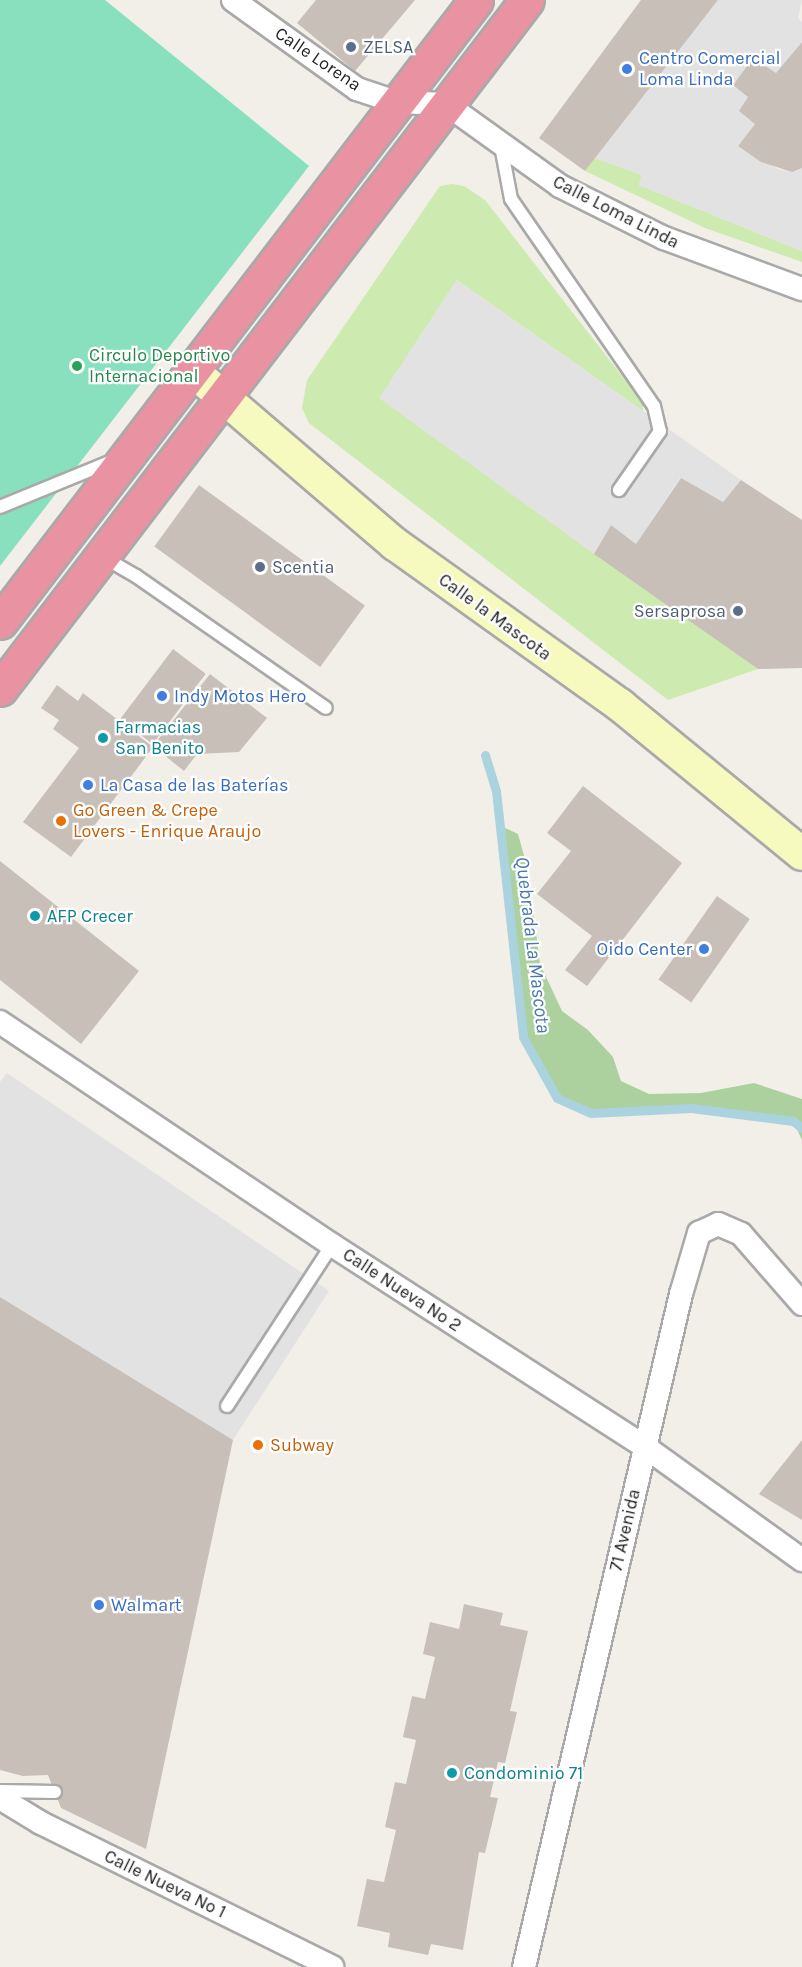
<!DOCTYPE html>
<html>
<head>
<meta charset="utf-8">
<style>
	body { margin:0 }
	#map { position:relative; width:802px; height:1967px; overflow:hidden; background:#f2efe9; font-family:Karla,sans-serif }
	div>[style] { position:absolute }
	.grass>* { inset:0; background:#cdebb0 }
	.forest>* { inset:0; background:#add19e }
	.pitch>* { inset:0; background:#88e0be }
	.parking>* { inset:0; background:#e2e2e2 }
	.stream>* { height:9px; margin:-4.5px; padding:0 4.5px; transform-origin:4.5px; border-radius:4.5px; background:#aad3df }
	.building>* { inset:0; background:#c7bfb8; transform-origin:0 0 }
	.roads { filter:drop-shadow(2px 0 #a9a9a9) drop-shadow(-2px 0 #a9a9a9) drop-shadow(0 2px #a9a9a9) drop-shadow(0 -2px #a9a9a9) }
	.lane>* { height:12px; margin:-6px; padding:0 6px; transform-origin:6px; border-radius:6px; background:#fff }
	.street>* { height:22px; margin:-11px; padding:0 11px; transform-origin:11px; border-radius:11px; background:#fff }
	.secondary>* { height:32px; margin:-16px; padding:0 16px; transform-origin:16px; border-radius:16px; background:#f7fabf }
	.highway>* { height:33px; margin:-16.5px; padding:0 16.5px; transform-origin:16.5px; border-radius:16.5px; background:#e892a2 }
	.dots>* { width:16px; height:16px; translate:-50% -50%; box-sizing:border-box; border:3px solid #fff; border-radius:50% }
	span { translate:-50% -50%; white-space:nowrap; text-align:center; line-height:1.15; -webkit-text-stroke:4.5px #fff; paint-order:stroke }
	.service-label { font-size:18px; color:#4e5e75 }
	.left { translate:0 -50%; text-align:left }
	.right { translate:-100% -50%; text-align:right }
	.street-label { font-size:18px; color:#222 }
	.shop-label { font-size:18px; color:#366cbe }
	.leisure-label { font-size:18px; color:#27864d }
	.culture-label { font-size:18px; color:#0d838f }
	.food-label { font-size:18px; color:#c56008 }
	.water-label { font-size:20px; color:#4a7aab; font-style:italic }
</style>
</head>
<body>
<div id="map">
	<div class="grass">
		<i style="clip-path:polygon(595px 158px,642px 175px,639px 185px,802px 251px,802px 262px,705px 228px,585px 171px)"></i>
		<i style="clip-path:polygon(452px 184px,464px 186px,485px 200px,643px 403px,643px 411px,457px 280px,380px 398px,758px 669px,668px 700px,309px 423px,302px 408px,307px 380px,440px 186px)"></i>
	</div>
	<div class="forest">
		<i style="clip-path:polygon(497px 824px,518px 834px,528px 870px,540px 964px,562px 1011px,588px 1030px,613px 1057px,621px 1081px,649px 1094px,701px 1093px,754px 1083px,802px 1099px,802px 1140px,793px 1121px,691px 1108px,591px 1113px,557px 1098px,523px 1037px)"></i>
	</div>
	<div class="pitch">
		<i style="clip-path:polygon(0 0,105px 0,309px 166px,0 566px)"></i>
	</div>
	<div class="parking">
		<i style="clip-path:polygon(718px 0,802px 0,798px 18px,802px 22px,802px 42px,776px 73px,753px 58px,733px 85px,748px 97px,755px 124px,738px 146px,778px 169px,792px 172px,802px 168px,802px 251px,639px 185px,642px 175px,595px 158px)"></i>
		<i style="clip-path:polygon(457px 280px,643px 411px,741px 480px,723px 502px,680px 478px,636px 544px,611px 525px,594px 554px,379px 398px)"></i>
		<i style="clip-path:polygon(7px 1073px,329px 1291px,233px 1440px,0 1297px,0 1082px)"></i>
	</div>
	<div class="stream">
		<i style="left:485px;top:755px;width:38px;rotate:73deg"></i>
		<i style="left:496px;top:791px;width:247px;rotate:83.7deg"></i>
		<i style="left:523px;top:1037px;width:70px;rotate:60.9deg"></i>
		<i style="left:557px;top:1098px;width:37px;rotate:24deg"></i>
		<i style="left:591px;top:1113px;width:100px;rotate:-2.9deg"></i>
		<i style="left:691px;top:1108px;width:103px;rotate:7.3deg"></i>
		<i style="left:793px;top:1121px;width:11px;rotate:38deg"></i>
	</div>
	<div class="building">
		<i style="clip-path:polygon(316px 0,415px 0,355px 71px,297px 23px)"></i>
		<i style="clip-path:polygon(641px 0,718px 0,585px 171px,539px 138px)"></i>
		<i style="clip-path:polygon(802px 42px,802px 168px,792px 172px,761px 162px,738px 146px,755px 124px,739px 111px,748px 97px,733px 85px,753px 58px,776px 73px)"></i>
		<i style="clip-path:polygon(681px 478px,723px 502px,741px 480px,802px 520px,802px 668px,758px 669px,594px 554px,611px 525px,636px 544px)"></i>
		<i style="left:199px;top:485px;width:205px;height:76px;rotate:36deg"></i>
		<i style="left:173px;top:649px;width:41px;height:88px;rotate:37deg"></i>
		<i style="clip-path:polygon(210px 674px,267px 718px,239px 752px,197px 754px,184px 771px,153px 746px)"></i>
		<i style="clip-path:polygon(57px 685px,78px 701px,83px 693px,153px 747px,71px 857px,23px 822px,79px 748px,53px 729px,59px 720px,41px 708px)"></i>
		<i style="clip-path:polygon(583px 786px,682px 863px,587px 986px,565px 970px,592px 936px,537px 894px,571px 851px,547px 833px)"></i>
		<i style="clip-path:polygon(0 861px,139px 971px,81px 1044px,0 980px)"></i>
		<i style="left:717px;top:896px;width:40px;height:102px;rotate:35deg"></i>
		<i style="clip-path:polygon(0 1297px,233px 1440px,146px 1849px,61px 1808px,48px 1775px,23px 1776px,0 1770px)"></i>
		<i style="clip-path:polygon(802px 1440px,802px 1520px,759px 1494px)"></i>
		<i style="clip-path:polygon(464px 1604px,503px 1613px,500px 1625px,528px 1631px,510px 1711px,517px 1712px,505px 1763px,498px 1762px,490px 1797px,498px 1798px,485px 1853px,479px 1852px,463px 1950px,431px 1944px,428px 1955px,388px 1947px,390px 1933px,357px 1926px,367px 1879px,384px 1882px,396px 1830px,385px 1827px,395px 1782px,406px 1784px,416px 1740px,403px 1737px,412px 1696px,425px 1699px,435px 1657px,423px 1654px,430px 1622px,459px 1629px)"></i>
	</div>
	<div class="roads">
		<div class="lane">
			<i style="left:501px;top:146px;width:54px;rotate:79.3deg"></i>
			<i style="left:511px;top:199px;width:252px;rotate:55.4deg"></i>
			<i style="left:654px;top:406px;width:26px;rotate:77deg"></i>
			<i style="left:660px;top:431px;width:72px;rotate:124.8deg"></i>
			<i style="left:0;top:507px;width:121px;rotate:-22.3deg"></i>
			<i style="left:103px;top:557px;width:38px;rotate:30deg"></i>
			<i style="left:136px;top:576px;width:231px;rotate:34.8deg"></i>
			<i style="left:227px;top:1406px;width:192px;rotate:-56.9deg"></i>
			<i style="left:0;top:1791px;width:55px;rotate:1deg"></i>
		</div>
		<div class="street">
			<i style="left:233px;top:0;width:153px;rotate:35.7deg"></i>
			<i style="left:357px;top:89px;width:41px;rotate:18.4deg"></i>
			<i style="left:396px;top:102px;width:50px;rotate:2.3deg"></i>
			<i style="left:446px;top:104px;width:140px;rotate:35.7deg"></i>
			<i style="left:560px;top:186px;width:116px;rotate:26.6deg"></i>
			<i style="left:664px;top:238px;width:147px;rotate:20.3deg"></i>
			<i style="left:0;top:1022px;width:400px;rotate:33.9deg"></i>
			<i style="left:332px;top:1245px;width:371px;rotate:32.8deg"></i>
			<i style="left:644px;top:1446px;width:195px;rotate:35.8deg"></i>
			<i style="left:0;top:1798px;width:48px;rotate:31.4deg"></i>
			<i style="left:41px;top:1823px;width:325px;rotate:26.3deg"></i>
			<i style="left:524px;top:1967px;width:691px;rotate:-76.87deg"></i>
			<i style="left:681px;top:1294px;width:64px;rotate:-73.6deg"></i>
			<i style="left:699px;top:1233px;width:21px;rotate:-25deg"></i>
			<i style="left:718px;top:1224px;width:25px;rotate:23deg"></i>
			<i style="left:741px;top:1234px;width:93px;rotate:48.9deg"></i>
		</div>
		<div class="secondary">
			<i style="left:194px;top:372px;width:265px;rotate:40.6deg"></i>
			<i style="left:395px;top:544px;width:277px;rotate:35.6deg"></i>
			<i style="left:620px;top:705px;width:235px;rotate:39.3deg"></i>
		</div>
		<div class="highway">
			<i style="left:0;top:622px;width:783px;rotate:-52.57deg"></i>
			<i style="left:0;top:689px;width:867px;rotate:-52.59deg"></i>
		</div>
	</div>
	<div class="dots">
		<i style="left:351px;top:47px;background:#5c6f8a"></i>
		<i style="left:627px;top:69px;background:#3f7fe0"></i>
		<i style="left:77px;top:366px;background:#2e9e5b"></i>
		<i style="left:260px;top:567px;background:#5c6f8a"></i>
		<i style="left:738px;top:611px;background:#5c6f8a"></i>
		<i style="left:162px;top:696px;background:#3f7fe0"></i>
		<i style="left:103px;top:738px;background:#0f9aa8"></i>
		<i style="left:88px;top:785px;background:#3f7fe0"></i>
		<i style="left:61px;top:821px;background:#e8710a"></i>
		<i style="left:35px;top:916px;background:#0f9aa8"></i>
		<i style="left:704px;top:949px;background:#3f7fe0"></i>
		<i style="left:258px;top:1445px;background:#e8710a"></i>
		<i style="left:99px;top:1605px;background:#3f7fe0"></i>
		<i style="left:452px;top:1773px;background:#0f9aa8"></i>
	</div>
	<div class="service-label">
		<span class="left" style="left:363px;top:47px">ZELSA</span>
		<span class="left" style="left:272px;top:567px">Scentia</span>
		<span class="right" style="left:726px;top:611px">Sersaprosa</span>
	</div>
	<div class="street-label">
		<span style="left:318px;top:59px;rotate:34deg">Calle Lorena</span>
		<span style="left:616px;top:212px;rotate:27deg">Calle Loma Linda</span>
		<span style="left:495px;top:617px;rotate:36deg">Calle la Mascota</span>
		<span style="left:402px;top:1290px;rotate:33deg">Calle Nueva No 2</span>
		<span style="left:625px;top:1530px;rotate:-77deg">71 Avenida</span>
		<span style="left:165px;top:1884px;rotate:26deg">Calle Nueva No 1</span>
	</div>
	<div class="shop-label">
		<span class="left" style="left:639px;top:69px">Centro Comercial<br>Loma Linda</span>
		<span class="left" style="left:174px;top:696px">Indy Motos Hero</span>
		<span class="left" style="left:100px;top:785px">La Casa de las Baterías</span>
		<span class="right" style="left:692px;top:949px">Oido Center</span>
		<span class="left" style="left:111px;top:1605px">Walmart</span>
	</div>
	<div class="leisure-label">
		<span class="left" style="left:89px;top:366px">Circulo Deportivo<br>Internacional</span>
	</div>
	<div class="culture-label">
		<span class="left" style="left:115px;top:738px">Farmacias<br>San Benito</span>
		<span class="left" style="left:47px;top:916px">AFP Crecer</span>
		<span class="left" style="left:464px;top:1773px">Condominio 71</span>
	</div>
	<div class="food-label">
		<span class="left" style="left:73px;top:821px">Go Green &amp; Crepe<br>Lovers - Enrique Araujo</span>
		<span class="left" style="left:270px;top:1445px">Subway</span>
	</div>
	<div class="water-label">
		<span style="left:533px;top:945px;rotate:83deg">Quebrada La Mascota</span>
	</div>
</div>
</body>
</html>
